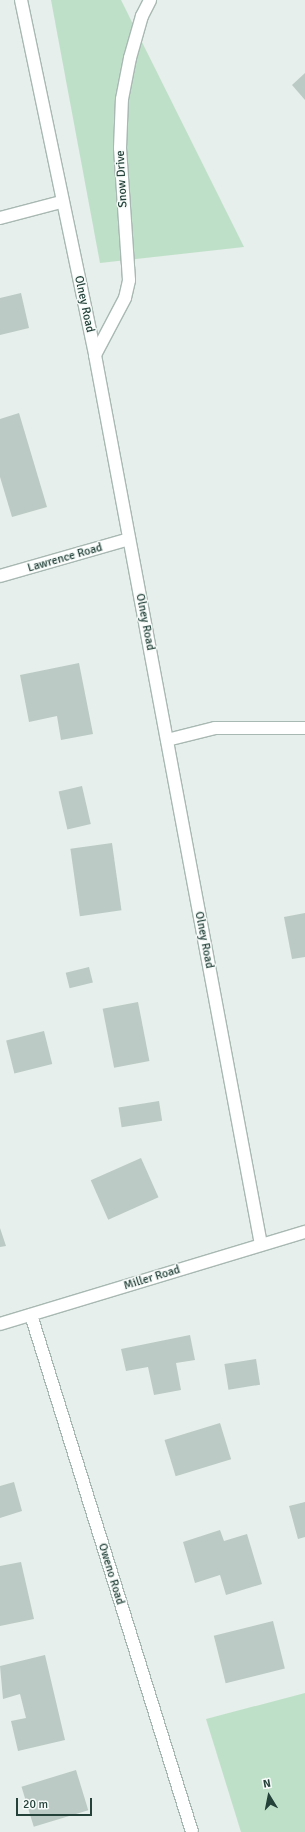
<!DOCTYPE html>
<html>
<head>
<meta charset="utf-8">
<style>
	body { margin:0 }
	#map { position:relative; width:305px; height:1832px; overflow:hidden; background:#e6efeb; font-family:Signika,sans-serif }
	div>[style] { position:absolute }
	.green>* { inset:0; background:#bfe0c8 }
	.building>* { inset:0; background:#bbcac4; transform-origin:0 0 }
	.roads { filter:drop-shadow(1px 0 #a8b8b2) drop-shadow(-1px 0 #a8b8b2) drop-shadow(0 1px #a8b8b2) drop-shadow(0 -1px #a8b8b2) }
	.lane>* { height:12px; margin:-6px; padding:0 6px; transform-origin:6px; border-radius:6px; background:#fff }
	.street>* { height:12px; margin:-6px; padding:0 6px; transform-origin:6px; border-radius:6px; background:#fff }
	.secondary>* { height:12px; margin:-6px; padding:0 6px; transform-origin:6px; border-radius:6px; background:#fff }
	span { translate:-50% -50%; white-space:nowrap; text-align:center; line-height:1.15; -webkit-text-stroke:3px #f7fbf9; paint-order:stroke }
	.street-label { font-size:12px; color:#24423a }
	.north { position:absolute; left:249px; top:1776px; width:40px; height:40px; -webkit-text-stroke:3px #f7fbf9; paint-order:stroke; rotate:350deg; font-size:11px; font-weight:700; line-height:16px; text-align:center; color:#24423a }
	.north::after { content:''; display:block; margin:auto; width:14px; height:18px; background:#24423a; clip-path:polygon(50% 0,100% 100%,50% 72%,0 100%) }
	.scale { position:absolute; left:16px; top:1798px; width:76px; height:18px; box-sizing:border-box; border:2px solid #24423a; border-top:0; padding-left:5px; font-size:12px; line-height:14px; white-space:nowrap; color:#24423a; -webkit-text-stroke:3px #f7fbf9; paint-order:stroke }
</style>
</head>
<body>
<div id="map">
	<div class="green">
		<i style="clip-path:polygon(51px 0,121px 0,244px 247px,100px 263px)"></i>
		<i style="clip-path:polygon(305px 1693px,305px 1832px,241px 1832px,206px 1719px)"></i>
	</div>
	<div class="building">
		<i style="clip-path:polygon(305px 73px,305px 100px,292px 85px)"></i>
		<i style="clip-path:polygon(21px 293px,29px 328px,0 335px,0 298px)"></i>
		<i style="clip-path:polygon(19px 413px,47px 507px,12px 517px,0 477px,0 419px)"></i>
		<i style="clip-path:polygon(79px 663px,93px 734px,61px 740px,57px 716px,29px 722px,20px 675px)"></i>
		<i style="left:82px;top:786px;width:39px;height:24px;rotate:77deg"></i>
		<i style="left:112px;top:843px;width:68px;height:42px;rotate:82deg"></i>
		<i style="clip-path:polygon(305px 913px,305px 957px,292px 959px,284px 917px)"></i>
		<i style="left:89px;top:967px;width:16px;height:24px;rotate:76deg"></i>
		<i style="left:138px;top:1002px;width:60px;height:36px;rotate:79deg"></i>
		<i style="left:44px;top:1031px;width:34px;height:39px;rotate:76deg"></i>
		<i style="left:159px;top:1101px;width:20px;height:41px;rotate:81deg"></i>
		<i style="left:141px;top:1158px;width:43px;height:55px;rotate:66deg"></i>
		<i style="clip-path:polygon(0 1228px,6px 1246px,0 1247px)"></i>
		<i style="clip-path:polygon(190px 1335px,195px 1360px,176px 1363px,181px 1390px,154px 1395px,148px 1367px,126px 1371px,121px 1349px)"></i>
		<i style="left:256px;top:1359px;width:26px;height:32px;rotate:81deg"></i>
		<i style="left:220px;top:1423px;width:38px;height:58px;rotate:73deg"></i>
		<i style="clip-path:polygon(14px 1482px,22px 1511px,0 1518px,0 1486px)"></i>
		<i style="clip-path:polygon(305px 1502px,305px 1537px,298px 1539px,289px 1506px)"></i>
		<i style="clip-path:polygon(220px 1530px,224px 1541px,247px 1534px,262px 1584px,226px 1595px,220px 1575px,195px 1583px,183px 1542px)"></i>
		<i style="clip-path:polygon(21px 1562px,34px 1619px,0 1626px,0 1566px)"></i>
		<i style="left:273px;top:1621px;width:49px;height:61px;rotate:76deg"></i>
		<i style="clip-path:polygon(45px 1655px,65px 1740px,18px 1751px,11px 1721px,26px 1718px,20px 1694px,3px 1699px,0 1666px)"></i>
		<i style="left:76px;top:1770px;width:42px;height:57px;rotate:73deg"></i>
	</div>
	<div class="roads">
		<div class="lane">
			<i style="left:167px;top:740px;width:49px;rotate:-14deg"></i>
			<i style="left:215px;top:728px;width:90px"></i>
		</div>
		<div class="street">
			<i style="left:21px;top:0;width:363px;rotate:78.2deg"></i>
			<i style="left:95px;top:355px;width:905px;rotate:79.43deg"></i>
			<i style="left:0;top:218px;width:63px;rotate:-14.7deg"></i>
			<i style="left:95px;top:355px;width:64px;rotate:-62.2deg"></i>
			<i style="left:125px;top:298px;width:18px;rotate:-77deg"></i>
			<i style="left:129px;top:280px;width:132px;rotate:-93.9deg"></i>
			<i style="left:120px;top:148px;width:49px;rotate:-87.7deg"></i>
			<i style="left:122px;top:99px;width:42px;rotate:-79deg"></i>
			<i style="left:130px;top:58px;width:44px;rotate:-74.1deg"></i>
			<i style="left:142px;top:16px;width:18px;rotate:-63deg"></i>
			<i style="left:0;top:576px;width:134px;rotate:-16deg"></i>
			<i style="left:31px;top:1315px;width:541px;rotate:72.7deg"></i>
		</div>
		<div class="secondary">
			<i style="left:0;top:1324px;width:319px;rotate:-16.8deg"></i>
		</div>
	</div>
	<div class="street-label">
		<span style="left:122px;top:179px;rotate:-93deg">Snow Drive</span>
		<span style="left:84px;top:304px;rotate:78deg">Olney Road</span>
		<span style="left:65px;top:558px;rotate:-16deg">Lawrence Road</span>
		<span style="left:145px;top:622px;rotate:79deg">Olney Road</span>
		<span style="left:204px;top:940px;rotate:79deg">Olney Road</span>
		<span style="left:152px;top:1278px;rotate:-17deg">Miller Road</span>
		<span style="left:111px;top:1574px;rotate:73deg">Oweno Road</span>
	</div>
	<div class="north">N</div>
	<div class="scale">20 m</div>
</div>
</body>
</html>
